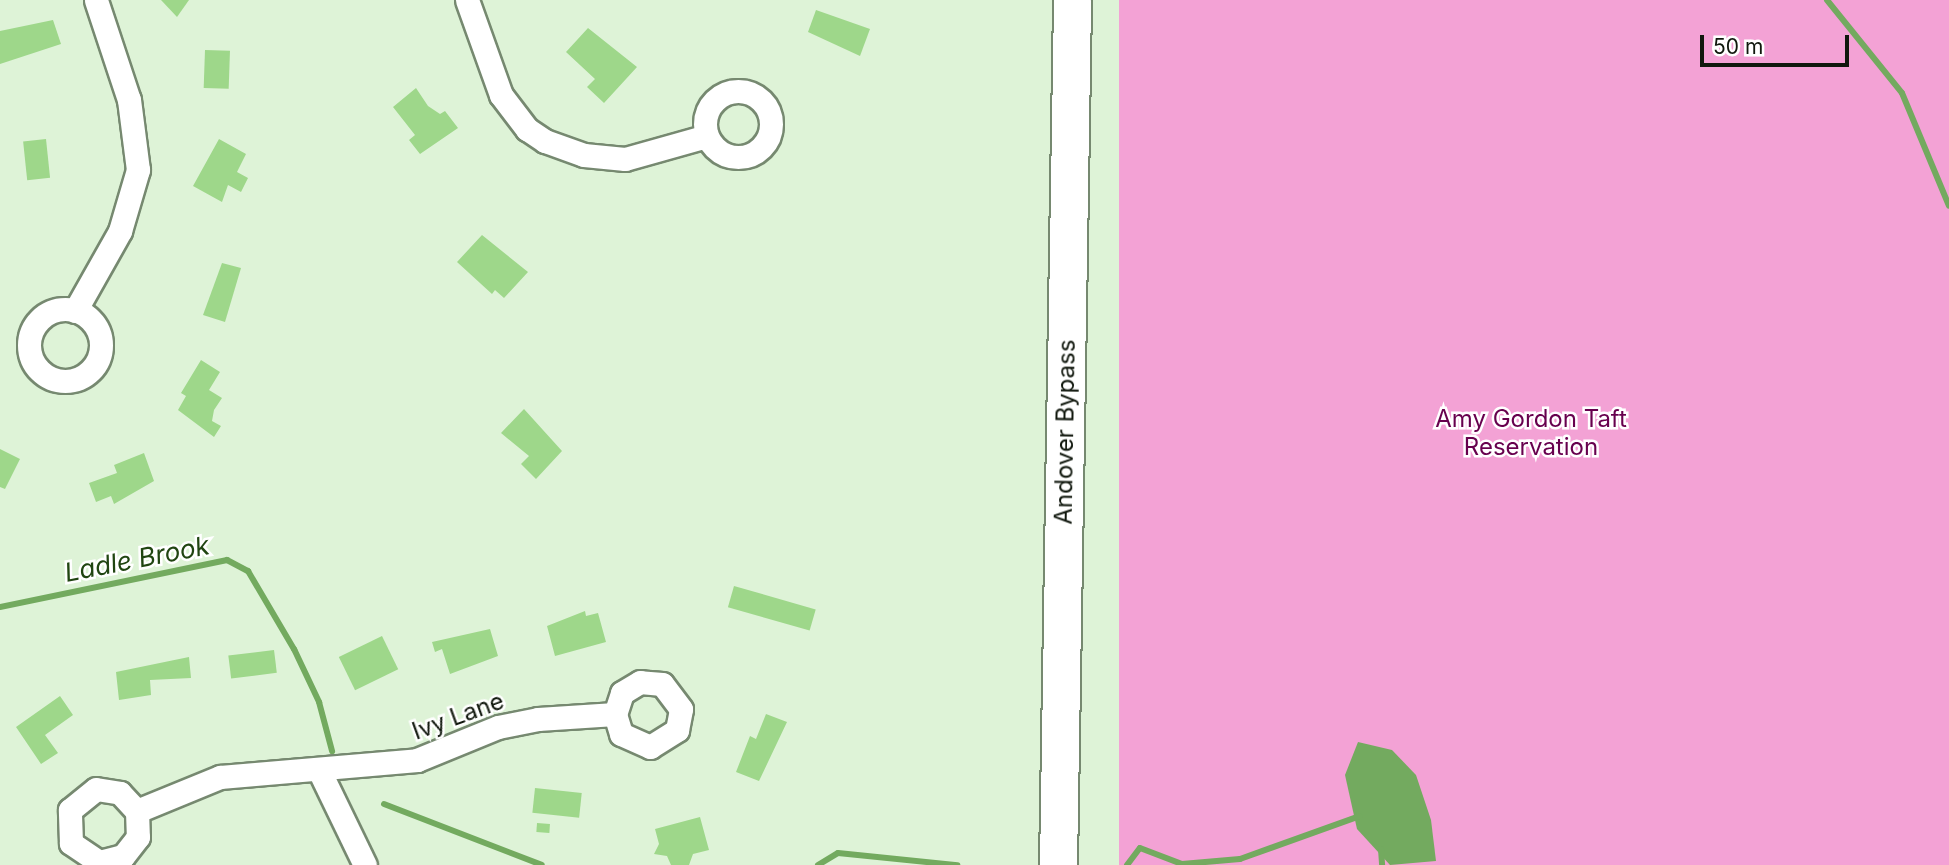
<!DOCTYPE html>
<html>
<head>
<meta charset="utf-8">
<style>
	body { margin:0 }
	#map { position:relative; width:1949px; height:865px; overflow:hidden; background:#def3d7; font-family:Inter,sans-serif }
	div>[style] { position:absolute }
	.green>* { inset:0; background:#f3a2d5; transform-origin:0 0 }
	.water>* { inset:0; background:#73aa5f }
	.stream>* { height:6px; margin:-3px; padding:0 3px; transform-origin:3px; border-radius:3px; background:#73aa5f }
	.building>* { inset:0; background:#9ed78a; transform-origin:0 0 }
	.roads { filter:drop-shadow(2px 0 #768970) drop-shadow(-2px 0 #768970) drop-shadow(0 2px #768970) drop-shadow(0 -2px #768970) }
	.minor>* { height:23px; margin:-11.5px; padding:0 11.5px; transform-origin:11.5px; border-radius:11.5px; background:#fff }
	.minor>.ring { margin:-11.5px; padding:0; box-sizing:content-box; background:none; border:23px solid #fff; border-radius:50% }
	.primary>* { height:37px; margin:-18.5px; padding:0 18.5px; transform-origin:18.5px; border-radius:18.5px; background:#fff }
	span { translate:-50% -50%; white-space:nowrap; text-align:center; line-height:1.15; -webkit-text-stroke:5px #fff; paint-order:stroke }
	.park-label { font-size:24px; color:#67004e }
	.street-label { font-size:24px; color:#10170d }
	.water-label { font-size:26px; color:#204511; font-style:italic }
	.scale { position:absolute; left:1700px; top:35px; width:149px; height:32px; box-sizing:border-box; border:4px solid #10170d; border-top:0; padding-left:9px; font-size:21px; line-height:24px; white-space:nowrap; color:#10170d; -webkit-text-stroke:5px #fff; paint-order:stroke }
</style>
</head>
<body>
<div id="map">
	<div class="green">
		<i style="left:1119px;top:0;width:830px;height:865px"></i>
	</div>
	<div class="water">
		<i style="clip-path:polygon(1358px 742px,1392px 750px,1416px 775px,1431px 820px,1436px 861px,1390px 865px,1357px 829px,1345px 775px)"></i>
	</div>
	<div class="stream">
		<i style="left:1827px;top:0;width:119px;rotate:51.1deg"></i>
		<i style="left:1902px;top:93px;width:122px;rotate:67.4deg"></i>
		<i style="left:0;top:607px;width:232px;rotate:-11.7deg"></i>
		<i style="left:227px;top:560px;width:24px;rotate:28deg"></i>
		<i style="left:248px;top:571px;width:91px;rotate:59.5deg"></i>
		<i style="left:294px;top:649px;width:59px;rotate:64.7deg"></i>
		<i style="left:319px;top:702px;width:51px;rotate:75.1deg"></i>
		<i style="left:384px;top:804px;width:169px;rotate:21.1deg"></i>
		<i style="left:1381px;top:849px;width:16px;rotate:86deg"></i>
		<i style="left:818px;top:865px;width:23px;rotate:-31deg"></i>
		<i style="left:838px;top:853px;width:120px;rotate:5.8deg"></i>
		<i style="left:1127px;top:865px;width:21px;rotate:-53deg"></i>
		<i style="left:1140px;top:848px;width:45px;rotate:20.9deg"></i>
		<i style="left:1182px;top:864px;width:58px;rotate:-4.9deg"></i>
		<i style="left:1240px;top:859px;width:127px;rotate:-19.7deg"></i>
	</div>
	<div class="building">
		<i style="clip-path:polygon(161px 0,189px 0,177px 17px)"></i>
		<i style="clip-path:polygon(816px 10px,870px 29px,860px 56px,808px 32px)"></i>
		<i style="clip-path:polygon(53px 20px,61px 44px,0 64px,0 31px)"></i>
		<i style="clip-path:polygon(588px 28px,637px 67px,604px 103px,587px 87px,595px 79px,566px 52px)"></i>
		<i style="left:205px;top:50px;width:25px;height:38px;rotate:2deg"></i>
		<i style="clip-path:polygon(416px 88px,428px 106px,440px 114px,445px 111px,458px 128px,420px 154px,409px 140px,415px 135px,393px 107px)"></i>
		<i style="left:46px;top:139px;width:39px;height:23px;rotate:84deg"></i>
		<i style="clip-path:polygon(219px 139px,246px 154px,237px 172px,248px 178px,241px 192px,228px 185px,222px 202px,193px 186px)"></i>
		<i style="clip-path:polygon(482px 235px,528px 272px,504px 298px,495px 290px,492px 294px,457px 262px)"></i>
		<i style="clip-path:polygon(222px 263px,241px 268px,225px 322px,203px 315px)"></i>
		<i style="clip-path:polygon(201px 360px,220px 372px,209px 390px,222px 398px,214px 410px,212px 421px,221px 426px,214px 437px,178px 410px,186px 396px,181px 393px)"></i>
		<i style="clip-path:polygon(524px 409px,562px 451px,536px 479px,521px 464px,529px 456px,501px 433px)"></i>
		<i style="clip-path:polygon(0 449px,20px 459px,5px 489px,0 487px)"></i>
		<i style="clip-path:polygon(144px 453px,154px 481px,114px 504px,111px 496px,96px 502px,89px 483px,117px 473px,114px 465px)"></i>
		<i style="left:734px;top:586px;width:85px;height:22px;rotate:16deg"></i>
		<i style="clip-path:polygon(585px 611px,586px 616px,598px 613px,606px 642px,555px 656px,547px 626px)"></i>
		<i style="clip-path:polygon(490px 629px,498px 656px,450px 674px,442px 649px,435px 652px,432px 642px)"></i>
		<i style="left:382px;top:636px;width:37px;height:48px;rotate:64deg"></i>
		<i style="left:274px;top:650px;width:23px;height:46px;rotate:83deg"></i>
		<i style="clip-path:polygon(189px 657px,191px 678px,150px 680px,151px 695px,119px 700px,116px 672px)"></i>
		<i style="clip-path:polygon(60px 696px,73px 715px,45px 735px,58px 753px,41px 764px,16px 727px)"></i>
		<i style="clip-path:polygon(766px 714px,787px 722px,759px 781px,736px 772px,750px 736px,756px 739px)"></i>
		<i style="left:535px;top:788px;width:47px;height:25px;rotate:6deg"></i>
		<i style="clip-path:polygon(700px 817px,709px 850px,693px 854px,689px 865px,671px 865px,667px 856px,654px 854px,659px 844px,655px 829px)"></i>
		<i style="left:537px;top:823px;width:13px;height:9px;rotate:4deg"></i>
	</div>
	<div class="roads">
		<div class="minor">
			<i style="left:467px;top:0;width:101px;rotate:70.3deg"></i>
			<i style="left:501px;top:95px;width:43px;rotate:52.6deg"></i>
			<i style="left:527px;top:129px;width:22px;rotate:34deg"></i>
			<i style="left:545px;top:141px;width:41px;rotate:19.7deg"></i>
			<i style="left:584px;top:155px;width:41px;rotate:5.6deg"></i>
			<i style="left:625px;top:159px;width:85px;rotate:-15.7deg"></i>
			<i class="ring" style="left:705px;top:91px;width:43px;height:43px"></i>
			<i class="ring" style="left:29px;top:309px;width:49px;height:49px"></i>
			<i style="left:75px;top:311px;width:92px;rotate:-60.6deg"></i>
			<i style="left:120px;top:231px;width:64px;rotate:-73.6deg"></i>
			<i style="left:138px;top:170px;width:71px;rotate:-97.3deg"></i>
			<i style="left:129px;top:100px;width:105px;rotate:-108.3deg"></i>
			<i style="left:320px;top:772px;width:103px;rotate:64.2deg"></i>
			<i style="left:137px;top:811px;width:26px;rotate:88deg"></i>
			<i style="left:138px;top:837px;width:24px;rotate:128deg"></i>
			<i style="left:123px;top:856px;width:25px;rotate:166deg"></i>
			<i style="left:99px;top:862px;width:34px;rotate:-146deg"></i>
			<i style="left:71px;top:843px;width:33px;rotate:-92deg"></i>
			<i style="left:70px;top:810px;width:33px;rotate:-39deg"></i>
			<i style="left:96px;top:789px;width:24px;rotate:9deg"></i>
			<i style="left:120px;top:793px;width:25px;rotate:47deg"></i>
			<i style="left:137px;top:811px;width:90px;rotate:-22.3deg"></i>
			<i style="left:220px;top:777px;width:198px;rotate:-4.9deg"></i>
			<i style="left:417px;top:760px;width:87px;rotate:-22.2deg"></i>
			<i style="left:498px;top:727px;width:41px;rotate:-11.3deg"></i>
			<i style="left:538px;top:719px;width:77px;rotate:-3.7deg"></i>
			<i style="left:615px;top:714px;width:21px;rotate:73deg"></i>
			<i style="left:621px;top:734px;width:32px;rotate:24deg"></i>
			<i style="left:650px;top:747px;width:32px;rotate:-32deg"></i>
			<i style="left:677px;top:730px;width:21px;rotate:-79deg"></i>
			<i style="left:681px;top:709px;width:31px;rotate:-127deg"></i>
			<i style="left:662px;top:684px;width:22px;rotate:-175deg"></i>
			<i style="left:640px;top:682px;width:21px;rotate:149deg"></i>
			<i style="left:622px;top:693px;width:22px;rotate:108deg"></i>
		</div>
		<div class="primary">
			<i style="left:1058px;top:865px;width:865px;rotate:-89.07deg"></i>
		</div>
	</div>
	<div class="park-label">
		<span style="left:1531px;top:433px">Amy Gordon Taft<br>Reservation</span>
	</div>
	<div class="street-label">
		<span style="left:1065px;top:432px;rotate:-89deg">Andover Bypass</span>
		<span style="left:458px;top:716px;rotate:-20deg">Ivy Lane</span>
	</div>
	<div class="water-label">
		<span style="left:137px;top:559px;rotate:-11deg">Ladle Brook</span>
	</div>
	<div class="scale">50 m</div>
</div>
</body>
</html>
